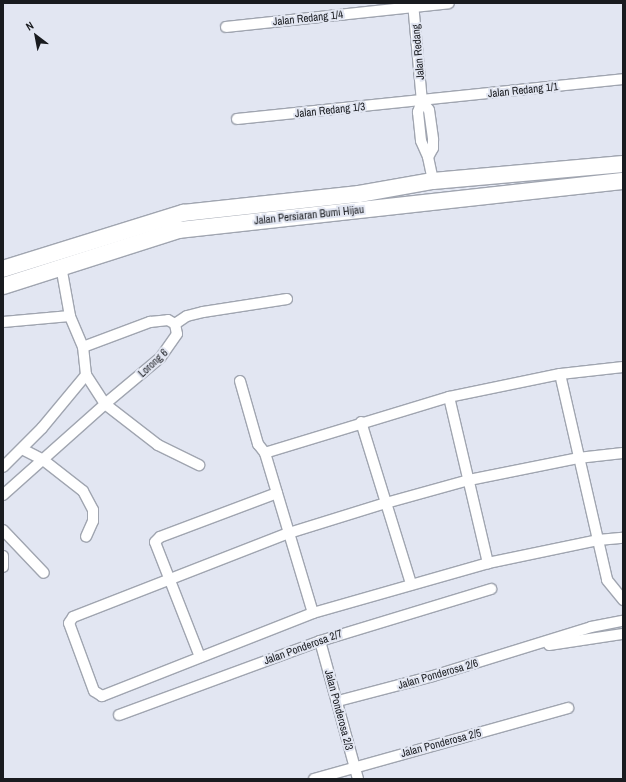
<!DOCTYPE html>
<html>
<head>
<meta charset="utf-8">
<style>
	body { margin:0 }
	#map { position:relative; width:626px; height:782px; overflow:hidden; background:#e2e6f2; font-family:"Archivo Narrow",sans-serif }
	div>[style] { position:absolute }
	.roads { filter:drop-shadow(1px 0 #a0a5b0) drop-shadow(-1px 0 #a0a5b0) drop-shadow(0 1px #a0a5b0) drop-shadow(0 -1px #a0a5b0) }
	.minor>* { height:10px; margin:-5px; padding:0 5px; transform-origin:5px; border-radius:5px; background:#fff }
	.primary>* { height:16px; margin:-8px; padding:0 8px; transform-origin:8px; border-radius:8px; background:#fff }
	span { translate:-50% -50%; white-space:nowrap; text-align:center; line-height:1.15; -webkit-text-stroke:4px #e2e6f2; paint-order:stroke }
	.street-label { font-size:11px; color:#191b1f }
	.frame { position:absolute; inset:0; border:4px solid #191b1f; pointer-events:none }
	.north { position:absolute; left:16px; top:16px; width:40px; height:40px; -webkit-text-stroke:3px #e2e6f2; paint-order:stroke; rotate:328deg; font-size:11px; font-weight:700; line-height:16px; text-align:center; color:#191b1f }
	.north::after { content:''; display:block; margin:auto; width:14px; height:18px; background:#191b1f; clip-path:polygon(50% 0,100% 100%,50% 72%,0 100%) }
</style>
</head>
<body>
<div id="map">
	<div class="roads">
		<div class="minor">
			<i style="left:413px;top:3px;width:98px;rotate:84.8deg"></i>
			<i style="left:422px;top:101px;width:12px;rotate:110deg"></i>
			<i style="left:418px;top:112px;width:29px;rotate:84deg"></i>
			<i style="left:421px;top:141px;width:17px;rotate:66deg"></i>
			<i style="left:428px;top:157px;width:25px;rotate:78deg"></i>
			<i style="left:226px;top:27px;width:224px;rotate:-6.1deg"></i>
			<i style="left:422px;top:101px;width:11px;rotate:52deg"></i>
			<i style="left:429px;top:110px;width:30px;rotate:82deg"></i>
			<i style="left:433px;top:140px;width:8px;rotate:90deg"></i>
			<i style="left:433px;top:148px;width:10px;rotate:119deg"></i>
			<i style="left:237px;top:119px;width:388px;rotate:-5.9deg"></i>
			<i style="left:3px;top:322px;width:67px;rotate:-5.1deg"></i>
			<i style="left:175px;top:324px;width:14px;rotate:-34deg"></i>
			<i style="left:187px;top:316px;width:16px;rotate:-14deg"></i>
			<i style="left:203px;top:312px;width:85px;rotate:-8.8deg"></i>
			<i style="left:83px;top:347px;width:72px;rotate:-20.5deg"></i>
			<i style="left:150px;top:322px;width:18px;rotate:-6deg"></i>
			<i style="left:168px;top:320px;width:8px;rotate:30deg"></i>
			<i style="left:175px;top:324px;width:10px;rotate:79deg"></i>
			<i style="left:177px;top:334px;width:29px;rotate:125deg"></i>
			<i style="left:160px;top:358px;width:72px;rotate:140.1deg"></i>
			<i style="left:105px;top:404px;width:35px;rotate:-123deg"></i>
			<i style="left:623px;top:367px;width:63px;rotate:173.7deg"></i>
			<i style="left:560px;top:374px;width:113px;rotate:168.3deg"></i>
			<i style="left:449px;top:397px;width:192px;rotate:163.1deg"></i>
			<i style="left:265px;top:453px;width:167px;rotate:73.3deg"></i>
			<i style="left:313px;top:613px;width:182px;rotate:-15.9deg"></i>
			<i style="left:488px;top:563px;width:112px;rotate:-11.8deg"></i>
			<i style="left:598px;top:540px;width:25px;rotate:-5deg"></i>
			<i style="left:560px;top:374px;width:211px;rotate:77.1deg"></i>
			<i style="left:607px;top:580px;width:26px;rotate:51deg"></i>
			<i style="left:240px;top:381px;width:66px;rotate:74.1deg"></i>
			<i style="left:258px;top:444px;width:11px;rotate:52deg"></i>
			<i style="left:449px;top:397px;width:171px;rotate:76.8deg"></i>
			<i style="left:361px;top:422px;width:170px;rotate:72.8deg"></i>
			<i style="left:22px;top:449px;width:22px;rotate:27deg"></i>
			<i style="left:42px;top:459px;width:52px;rotate:38deg"></i>
			<i style="left:83px;top:491px;width:21px;rotate:62deg"></i>
			<i style="left:93px;top:510px;width:11px;rotate:90deg"></i>
			<i style="left:93px;top:521px;width:17px;rotate:114deg"></i>
			<i style="left:3px;top:467px;width:55px;rotate:-45deg"></i>
			<i style="left:42px;top:428px;width:69px;rotate:-50.3deg"></i>
			<i style="left:86px;top:375px;width:28px;rotate:-96deg"></i>
			<i style="left:83px;top:347px;width:34px;rotate:-113deg"></i>
			<i style="left:70px;top:316px;width:51px;rotate:-100.2deg"></i>
			<i style="left:3px;top:495px;width:137px;rotate:-41.7deg"></i>
			<i style="left:105px;top:404px;width:67px;rotate:37.7deg"></i>
			<i style="left:158px;top:445px;width:46px;rotate:26deg"></i>
			<i style="left:3px;top:530px;width:59px;rotate:46.4deg"></i>
			<i style="left:3px;top:556px;width:11px;rotate:90deg"></i>
			<i style="left:313px;top:613px;width:227px;rotate:158.5deg"></i>
			<i style="left:102px;top:696px;width:9px;rotate:-148deg"></i>
			<i style="left:94px;top:691px;width:72px;rotate:-110.2deg"></i>
			<i style="left:69px;top:623px;width:7px;rotate:-56deg"></i>
			<i style="left:73px;top:617px;width:232px;rotate:-21.3deg"></i>
			<i style="left:289px;top:533px;width:102px;rotate:-17.2deg"></i>
			<i style="left:386px;top:503px;width:86px;rotate:-15.5deg"></i>
			<i style="left:469px;top:480px;width:111px;rotate:-11.4deg"></i>
			<i style="left:578px;top:458px;width:45px;rotate:-6.3deg"></i>
			<i style="left:320px;top:641px;width:143px;rotate:74.6deg"></i>
			<i style="left:549px;top:645px;width:75px;rotate:-8.5deg"></i>
			<i style="left:200px;top:657px;width:123px;rotate:-111.4deg"></i>
			<i style="left:155px;top:542px;width:7px;rotate:-45deg"></i>
			<i style="left:160px;top:537px;width:125px;rotate:-20.6deg"></i>
			<i style="left:338px;top:701px;width:98px;rotate:-14.7deg"></i>
			<i style="left:433px;top:676px;width:165px;rotate:-17.2deg"></i>
			<i style="left:591px;top:627px;width:33px;rotate:-11deg"></i>
			<i style="left:119px;top:715px;width:214px;rotate:-20.2deg"></i>
			<i style="left:320px;top:641px;width:179px;rotate:-16.9deg"></i>
			<i style="left:314px;top:779px;width:264px;rotate:-15.6deg"></i>
		</div>
		<div class="primary">
			<i style="left:3px;top:269px;width:189px;rotate:-17.3deg"></i>
			<i style="left:183px;top:213px;width:177px;rotate:-6.2deg"></i>
			<i style="left:359px;top:194px;width:75px;rotate:-10deg"></i>
			<i style="left:433px;top:181px;width:191px;rotate:-5.1deg"></i>
			<i style="left:3px;top:286px;width:185px;rotate:-17.7deg"></i>
			<i style="left:179px;top:230px;width:447px;rotate:-6.3deg"></i>
		</div>
	</div>
	<div class="street-label">
		<span style="left:308px;top:18px;rotate:-6deg">Jalan Redang 1/4</span>
		<span style="left:418px;top:52px;rotate:-95deg">Jalan Redang</span>
		<span style="left:523px;top:90px;rotate:-6deg">Jalan Redang 1/1</span>
		<span style="left:330px;top:110px;rotate:-6deg">Jalan Redang 1/3</span>
		<span style="left:309px;top:215px;rotate:-6deg">Jalan Persiaran Bumi Hijau</span>
		<span style="left:153px;top:363px;rotate:-43deg">Lorong 6</span>
		<span style="left:303px;top:647px;rotate:-20deg">Jalan Ponderosa 2/7</span>
		<span style="left:438px;top:674px;rotate:-16deg">Jalan Ponderosa 2/6</span>
		<span style="left:339px;top:710px;rotate:75deg">Jalan Ponderosa 2/3</span>
		<span style="left:441px;top:743px;rotate:-15deg">Jalan Ponderosa 2/5</span>
	</div>
	<div class="frame"></div>
	<div class="north">N</div>
</div>
</body>
</html>
